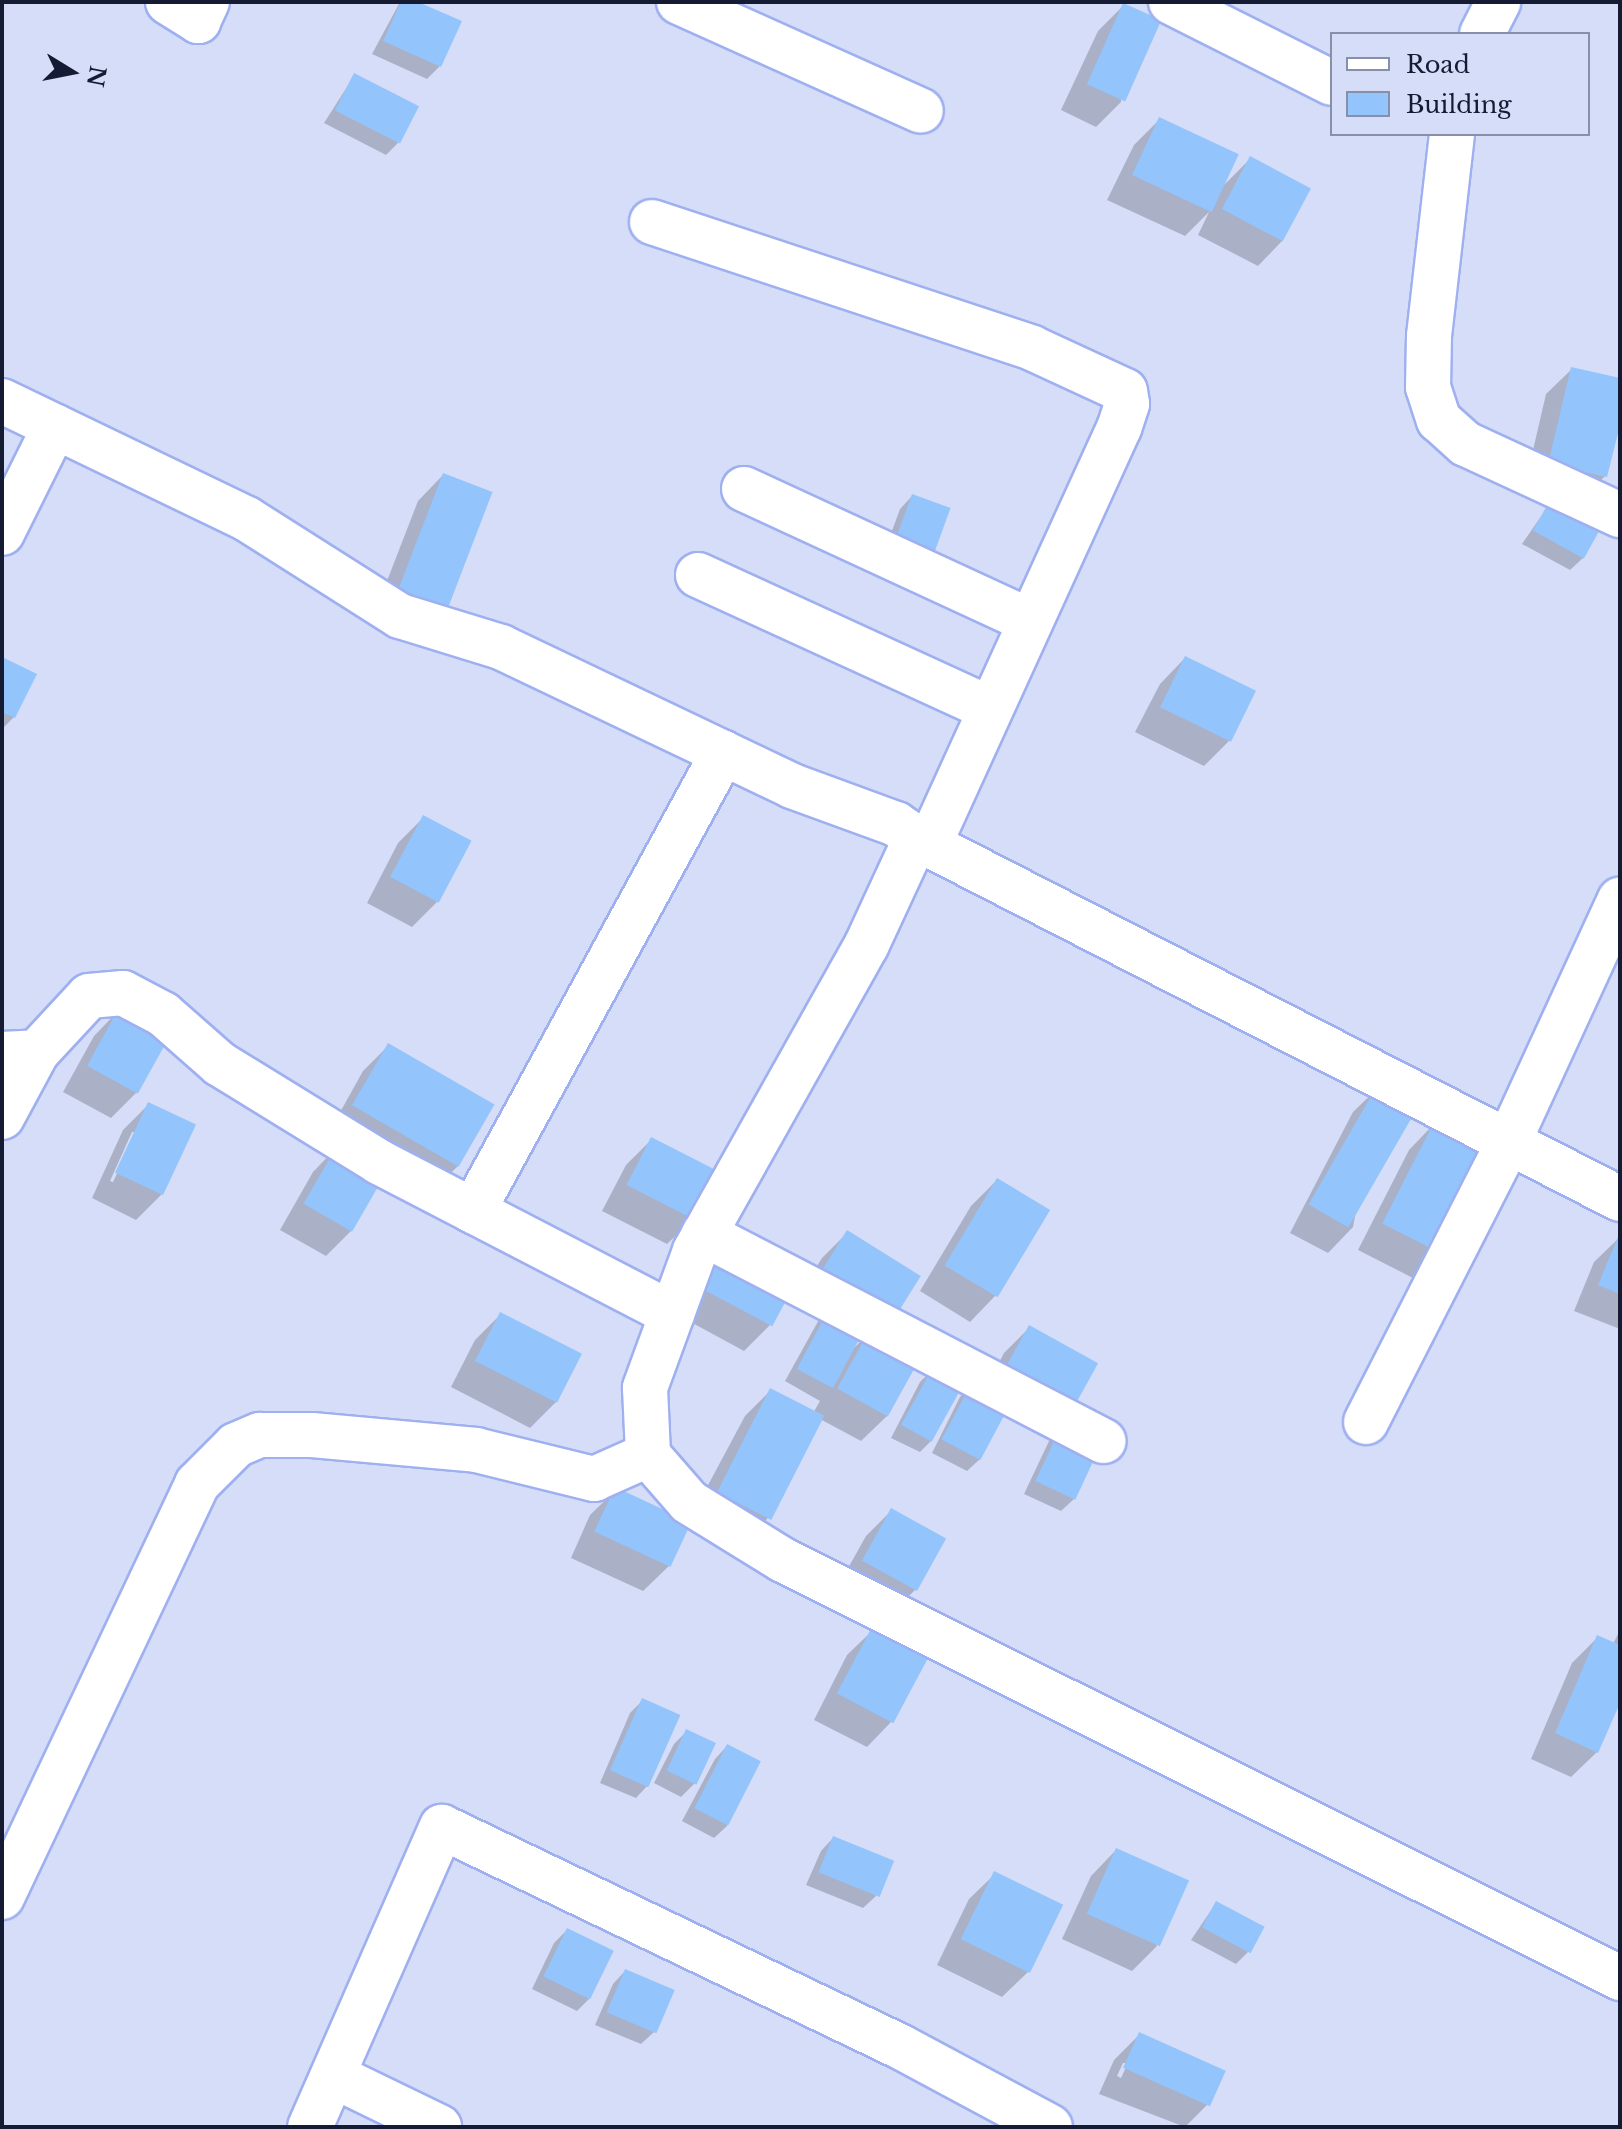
<!DOCTYPE html>
<html>
<head>
<meta charset="utf-8">
<style>
	body { margin:0 }
	#map { position:relative; width:1622px; height:2129px; overflow:hidden; background:#d5ddf8; font-family:"Libre Baskerville",serif }
	div>[style] { position:absolute }
	.shadow>* { inset:0; background:#0003 }
	.building>* { inset:0; background:#93c4fb; transform-origin:0 0 }
	.roads { filter:drop-shadow(2px 0 #9fb0f0) drop-shadow(-2px 0 #9fb0f0) drop-shadow(0 2px #9fb0f0) drop-shadow(0 -2px #9fb0f0) }
	.street>* { height:44px; margin:-22px; padding:0 22px; transform-origin:22px; border-radius:22px; background:#fff }
	span { translate:-50% -50%; white-space:nowrap; text-align:center; line-height:1.15; -webkit-text-stroke:6px #d5ddf8; paint-order:stroke }
	.frame { position:absolute; inset:0; border:4px solid #151b33; pointer-events:none }
	.legend { position:absolute; left:1330px; top:32px; width:260px; height:104px; box-sizing:border-box; background:#d5ddf8; border:2px solid #888fa9; margin:0; padding:10px 14px; list-style:none; font-size:24px; color:#151b33 }
	.legend li { display:flex; align-items:center; gap:16px; height:40px }
	.legend b { width:40px; border:2px solid #888fa9 }
	.north { position:absolute; left:32px; top:32px; width:80px; height:80px; -webkit-text-stroke:6px #d5ddf8; paint-order:stroke; rotate:100deg; font-size:22px; font-weight:700; line-height:32px; text-align:center; color:#151b33 }
	.north::after { content:''; display:block; margin:auto; width:28px; height:36px; background:#151b33; clip-path:polygon(50% 0,100% 100%,50% 72%,0 100%) }
</style>
</head>
<body>
<div id="map">
	<div class="shadow">
		<i style="clip-path:polygon(400px 2px,413px 2px,440px 66px,427px 79px,372px 54px)"></i>
		<i style="clip-path:polygon(1124px 5px,1121px 102px,1096px 127px,1061px 110px,1098px 31px)"></i>
		<i style="clip-path:polygon(354px 76px,398px 143px,386px 155px,324px 123px)"></i>
		<i style="clip-path:polygon(1159px 120px,1222px 187px,1250px 159px,1283px 240px,1258px 266px,1198px 235px,1209px 212px,1185px 236px,1107px 200px,1134px 145px)"></i>
		<i style="clip-path:polygon(1572px 369px,1620px 380px,1620px 417px,1605px 476px,1580px 502px,1524px 489px,1546px 394px)"></i>
		<i style="clip-path:polygon(443px 475px,490px 494px,373px 617px,418px 501px)"></i>
		<i style="clip-path:polygon(912px 496px,935px 550px,923px 563px,885px 550px,900px 509px)"></i>
		<i style="clip-path:polygon(1551px 502px,1583px 558px,1570px 570px,1522px 544px)"></i>
		<i style="clip-path:polygon(1185px 658px,1230px 740px,1204px 766px,1135px 732px,1160px 684px)"></i>
		<i style="clip-path:polygon(2px 659px,14px 717px,2px 729px)"></i>
		<i style="clip-path:polygon(423px 818px,437px 902px,412px 927px,367px 903px,398px 843px)"></i>
		<i style="clip-path:polygon(119px 1010px,137px 1092px,111px 1118px,63px 1092px,94px 1036px)"></i>
		<i style="clip-path:polygon(389px 1045px,492px 1104px,458px 1166px,432px 1191px,329px 1132px,363px 1071px)"></i>
		<i style="clip-path:polygon(1379px 1087px,1353px 1227px,1328px 1253px,1290px 1233px,1353px 1112px)"></i>
		<i style="clip-path:polygon(evenodd,149px 1104px,194px 1125px,162px 1194px,136px 1220px,92px 1198px,123px 1130px,149px 1104px,132px 1132px,137px 1132px,113px 1182px,110px 1181px,132px 1132px)"></i>
		<i style="clip-path:polygon(1434px 1124px,1439px 1252px,1413px 1278px,1358px 1250px,1409px 1150px)"></i>
		<i style="clip-path:polygon(652px 1139px,693px 1219px,667px 1244px,602px 1211px,626px 1165px)"></i>
		<i style="clip-path:polygon(338px 1146px,352px 1230px,326px 1256px,280px 1230px,313px 1172px)"></i>
		<i style="clip-path:polygon(997px 1180px,995px 1296px,970px 1322px,920px 1291px,971px 1206px)"></i>
		<i style="clip-path:polygon(evenodd,847px 1233px,887px 1416px,861px 1441px,820px 1419px,767px 1519px,741px 1544px,691px 1517px,745px 1416px,771px 1390px,813px 1413px,820px 1401px,785px 1381px,821px 1316px,799px 1295px,822px 1258px,847px 1233px,860px 1332px,866px 1336px,851px 1351px,860px 1332px)"></i>
		<i style="clip-path:polygon(1620px 1237px,1620px 1329px,1574px 1311px,1594px 1262px)"></i>
		<i style="clip-path:polygon(697px 1272px,770px 1325px,744px 1351px,674px 1313px)"></i>
		<i style="clip-path:polygon(501px 1314px,556px 1402px,530px 1428px,451px 1387px,475px 1340px)"></i>
		<i style="clip-path:polygon(1030px 1327px,1068px 1412px,1042px 1437px,1002px 1415px,980px 1459px,967px 1471px,932px 1453px,960px 1397px,972px 1385px,984px 1391px,1004px 1353px)"></i>
		<i style="clip-path:polygon(933px 1369px,932px 1440px,920px 1452px,891px 1438px,920px 1382px)"></i>
		<i style="clip-path:polygon(1062px 1427px,1074px 1499px,1061px 1511px,1024px 1494px,1050px 1439px)"></i>
		<i style="clip-path:polygon(616px 1490px,669px 1566px,643px 1591px,571px 1558px,590px 1515px)"></i>
		<i style="clip-path:polygon(892px 1510px,916px 1589px,890px 1615px,838px 1586px,866px 1536px)"></i>
		<i style="clip-path:polygon(873px 1630px,892px 1721px,867px 1747px,814px 1720px,847px 1655px)"></i>
		<i style="clip-path:polygon(1620px 1630px,1620px 1698px,1597px 1752px,1571px 1777px,1531px 1759px,1572px 1663px,1598px 1637px,1613px 1644px)"></i>
		<i style="clip-path:polygon(642px 1701px,648px 1785px,636px 1798px,600px 1783px,630px 1713px)"></i>
		<i style="clip-path:polygon(687px 1731px,694px 1784px,681px 1797px,654px 1783px,674px 1744px)"></i>
		<i style="clip-path:polygon(727px 1746px,727px 1826px,714px 1838px,682px 1821px,715px 1759px)"></i>
		<i style="clip-path:polygon(833px 1838px,876px 1896px,863px 1908px,806px 1885px,821px 1851px)"></i>
		<i style="clip-path:polygon(1116px 1850px,1157px 1946px,1132px 1971px,1062px 1939px,1091px 1876px)"></i>
		<i style="clip-path:polygon(995px 1874px,1028px 1972px,1002px 1997px,937px 1965px,969px 1899px)"></i>
		<i style="clip-path:polygon(1216px 1903px,1248px 1952px,1236px 1964px,1191px 1940px)"></i>
		<i style="clip-path:polygon(567px 1930px,590px 1998px,577px 2011px,532px 1989px,554px 1943px)"></i>
		<i style="clip-path:polygon(625px 1971px,654px 2032px,641px 2044px,595px 2025px,613px 1984px)"></i>
		<i style="clip-path:polygon(evenodd,1139px 2035px,1208px 2104px,1185px 2127px,1099px 2094px,1114px 2060px,1139px 2035px,1123px 2063px,1128px 2063px,1121px 2078px,1117px 2076px,1123px 2063px)"></i>
	</div>
	<div class="building">
		<i style="clip-path:polygon(401px 2px,418px 2px,462px 21px,441px 67px,383px 41px)"></i>
		<i style="left:1123px;top:3px;width:42px;height:89px;rotate:24deg"></i>
		<i style="left:354px;top:73px;width:73px;height:42px;rotate:27deg"></i>
		<i style="left:1159px;top:117px;width:88px;height:64px;rotate:25deg"></i>
		<i style="left:1250px;top:156px;width:69px;height:60px;rotate:28deg"></i>
		<i style="clip-path:polygon(1571px 367px,1620px 378px,1620px 425px,1607px 477px,1548px 464px)"></i>
		<i style="left:443px;top:473px;width:53px;height:128px;rotate:21deg"></i>
		<i style="left:912px;top:494px;width:41px;height:47px;rotate:20deg"></i>
		<i style="left:1550px;top:500px;width:58px;height:35px;rotate:29deg"></i>
		<i style="left:1185px;top:656px;width:79px;height:57px;rotate:26deg"></i>
		<i style="clip-path:polygon(2px 657px,37px 674px,15px 718px,2px 712px)"></i>
		<i style="left:423px;top:815px;width:55px;height:70px;rotate:28deg"></i>
		<i style="left:119px;top:1008px;width:58px;height:66px;rotate:29deg"></i>
		<i style="left:388px;top:1043px;width:123px;height:72px;rotate:30deg"></i>
		<i style="left:1378px;top:1084px;width:46px;height:139px;rotate:30deg"></i>
		<i style="left:148px;top:1102px;width:53px;height:78px;rotate:25deg"></i>
		<i style="left:1434px;top:1122px;width:65px;height:114px;rotate:27deg"></i>
		<i style="left:651px;top:1137px;width:76px;height:54px;rotate:27deg"></i>
		<i style="left:338px;top:1144px;width:56px;height:69px;rotate:30deg"></i>
		<i style="left:997px;top:1178px;width:62px;height:102px;rotate:31deg"></i>
		<i style="left:847px;top:1230px;width:87px;height:46px;rotate:32deg"></i>
		<i style="clip-path:polygon(1620px 1232px,1620px 1294px,1598px 1285px)"></i>
		<i style="left:722px;top:1244px;width:83px;height:49px;rotate:28deg"></i>
		<i style="left:833px;top:1301px;width:41px;height:77px;rotate:28deg"></i>
		<i style="left:500px;top:1312px;width:92px;height:55px;rotate:27deg"></i>
		<i style="left:1029px;top:1325px;width:79px;height:57px;rotate:29deg"></i>
		<i style="left:870px;top:1329px;width:58px;height:68px;rotate:29deg"></i>
		<i style="left:933px;top:1367px;width:35px;height:66px;rotate:29deg"></i>
		<i style="left:972px;top:1382px;width:44px;height:65px;rotate:28deg"></i>
		<i style="left:770px;top:1388px;width:61px;height:117px;rotate:27deg"></i>
		<i style="left:1062px;top:1424px;width:44px;height:63px;rotate:25deg"></i>
		<i style="left:615px;top:1487px;width:84px;height:49px;rotate:25deg"></i>
		<i style="left:891px;top:1508px;width:63px;height:60px;rotate:29deg"></i>
		<i style="left:872px;top:1627px;width:64px;height:75px;rotate:28deg"></i>
		<i style="clip-path:polygon(1597px 1635px,1620px 1645px,1620px 1703px,1598px 1753px,1555px 1733px)"></i>
		<i style="left:642px;top:1698px;width:42px;height:79px;rotate:24deg"></i>
		<i style="left:686px;top:1729px;width:33px;height:46px;rotate:25deg"></i>
		<i style="left:727px;top:1744px;width:38px;height:72px;rotate:27deg"></i>
		<i style="left:833px;top:1836px;width:66px;height:39px;rotate:22deg"></i>
		<i style="left:1116px;top:1848px;width:80px;height:72px;rotate:24deg"></i>
		<i style="left:994px;top:1871px;width:77px;height:76px;rotate:26deg"></i>
		<i style="left:1216px;top:1901px;width:55px;height:30px;rotate:28deg"></i>
		<i style="left:567px;top:1928px;width:52px;height:54px;rotate:26deg"></i>
		<i style="left:625px;top:1969px;width:54px;height:47px;rotate:23deg"></i>
		<i style="left:1139px;top:2032px;width:95px;height:39px;rotate:24deg"></i>
	</div>
	<div class="roads">
		<div class="street">
			<i style="left:168px;top:2px;width:36px;rotate:32deg"></i>
			<i style="left:198px;top:21px;width:21px;rotate:-65deg"></i>
			<i style="left:679px;top:2px;width:265px;rotate:24.2deg"></i>
			<i style="left:1171px;top:2px;width:180px;rotate:26.7deg"></i>
			<i style="left:1482px;top:34px;width:36px;rotate:-63deg"></i>
			<i style="left:1452px;top:134px;width:203px;rotate:96.5deg"></i>
			<i style="left:1429px;top:336px;width:51px;rotate:91.1deg"></i>
			<i style="left:1428px;top:387px;width:35px;rotate:72deg"></i>
			<i style="left:1439px;top:420px;width:36px;rotate:42deg"></i>
			<i style="left:1466px;top:444px;width:170px;rotate:24.8deg"></i>
			<i style="left:652px;top:222px;width:400px;rotate:18.3deg"></i>
			<i style="left:1032px;top:348px;width:102px;rotate:24.8deg"></i>
			<i style="left:1125px;top:391px;width:13px;rotate:81deg"></i>
			<i style="left:1127px;top:404px;width:25px;rotate:108deg"></i>
			<i style="left:1119px;top:428px;width:457px;rotate:114.5deg"></i>
			<i style="left:2px;top:401px;width:272px;rotate:25.7deg"></i>
			<i style="left:247px;top:519px;width:181px;rotate:32.4deg"></i>
			<i style="left:400px;top:616px;width:106px;rotate:17.1deg"></i>
			<i style="left:501px;top:647px;width:322px;rotate:25.5deg"></i>
			<i style="left:792px;top:786px;width:111px;rotate:20.1deg"></i>
			<i style="left:896px;top:824px;width:24px;rotate:35deg"></i>
			<i style="left:916px;top:838px;width:119px;rotate:114.8deg"></i>
			<i style="left:866px;top:946px;width:350px;rotate:119.3deg"></i>
			<i style="left:695px;top:1251px;width:146px;rotate:110.1deg"></i>
			<i style="left:645px;top:1388px;width:67px;rotate:87.4deg"></i>
			<i style="left:648px;top:1455px;width:62px;rotate:48.9deg"></i>
			<i style="left:689px;top:1502px;width:110px;rotate:31.7deg"></i>
			<i style="left:783px;top:1560px;width:936px;rotate:26.54deg"></i>
			<i style="left:744px;top:489px;width:313px;rotate:24.8deg"></i>
			<i style="left:2px;top:533px;width:119px;rotate:-63.6deg"></i>
			<i style="left:698px;top:575px;width:320px;rotate:24.6deg"></i>
			<i style="left:916px;top:838px;width:791px;rotate:27.15deg"></i>
			<i style="left:2px;top:1054px;width:35px;rotate:-3deg"></i>
			<i style="left:37px;top:1052px;width:76px;rotate:-47.1deg"></i>
			<i style="left:89px;top:996px;width:34px;rotate:-5deg"></i>
			<i style="left:123px;top:993px;width:45px;rotate:27.7deg"></i>
			<i style="left:163px;top:1014px;width:76px;rotate:41.3deg"></i>
			<i style="left:220px;top:1064px;width:187px;rotate:31.6deg"></i>
			<i style="left:379px;top:1162px;width:330px;rotate:27.4deg"></i>
			<i style="left:2px;top:1117px;width:74px;rotate:-61.7deg"></i>
			<i style="left:473px;top:1211px;width:522px;rotate:-61.37deg"></i>
			<i style="left:704px;top:1234px;width:450px;rotate:27.4deg"></i>
			<i style="left:1366px;top:1422px;width:313px;rotate:-63deg"></i>
			<i style="left:1508px;top:1143px;width:268px;rotate:-65.3deg"></i>
			<i style="left:2px;top:1897px;width:457px;rotate:-64.7deg"></i>
			<i style="left:197px;top:1484px;width:55px;rotate:-45deg"></i>
			<i style="left:236px;top:1445px;width:26px;rotate:-23deg"></i>
			<i style="left:260px;top:1435px;width:52px"></i>
			<i style="left:312px;top:1435px;width:165px;rotate:5.2deg"></i>
			<i style="left:476px;top:1450px;width:122px;rotate:13.8deg"></i>
			<i style="left:594px;top:1479px;width:59px;rotate:-24deg"></i>
			<i style="left:334px;top:2076px;width:117px;rotate:25.9deg"></i>
			<i style="left:310px;top:2127px;width:328px;rotate:-66.3deg"></i>
			<i style="left:442px;top:1827px;width:509px;rotate:25.61deg"></i>
			<i style="left:901px;top:2047px;width:169px;rotate:28.2deg"></i>
		</div>
	</div>
	<div class="frame"></div>
	<ul class="legend">
	<li><b style="height:10px;background:#fff"></b>Road</li>
	<li><b style="height:22px;background:#93c4fb"></b>Building</li>
	</ul>
	<div class="north">N</div>
</div>
</body>
</html>
